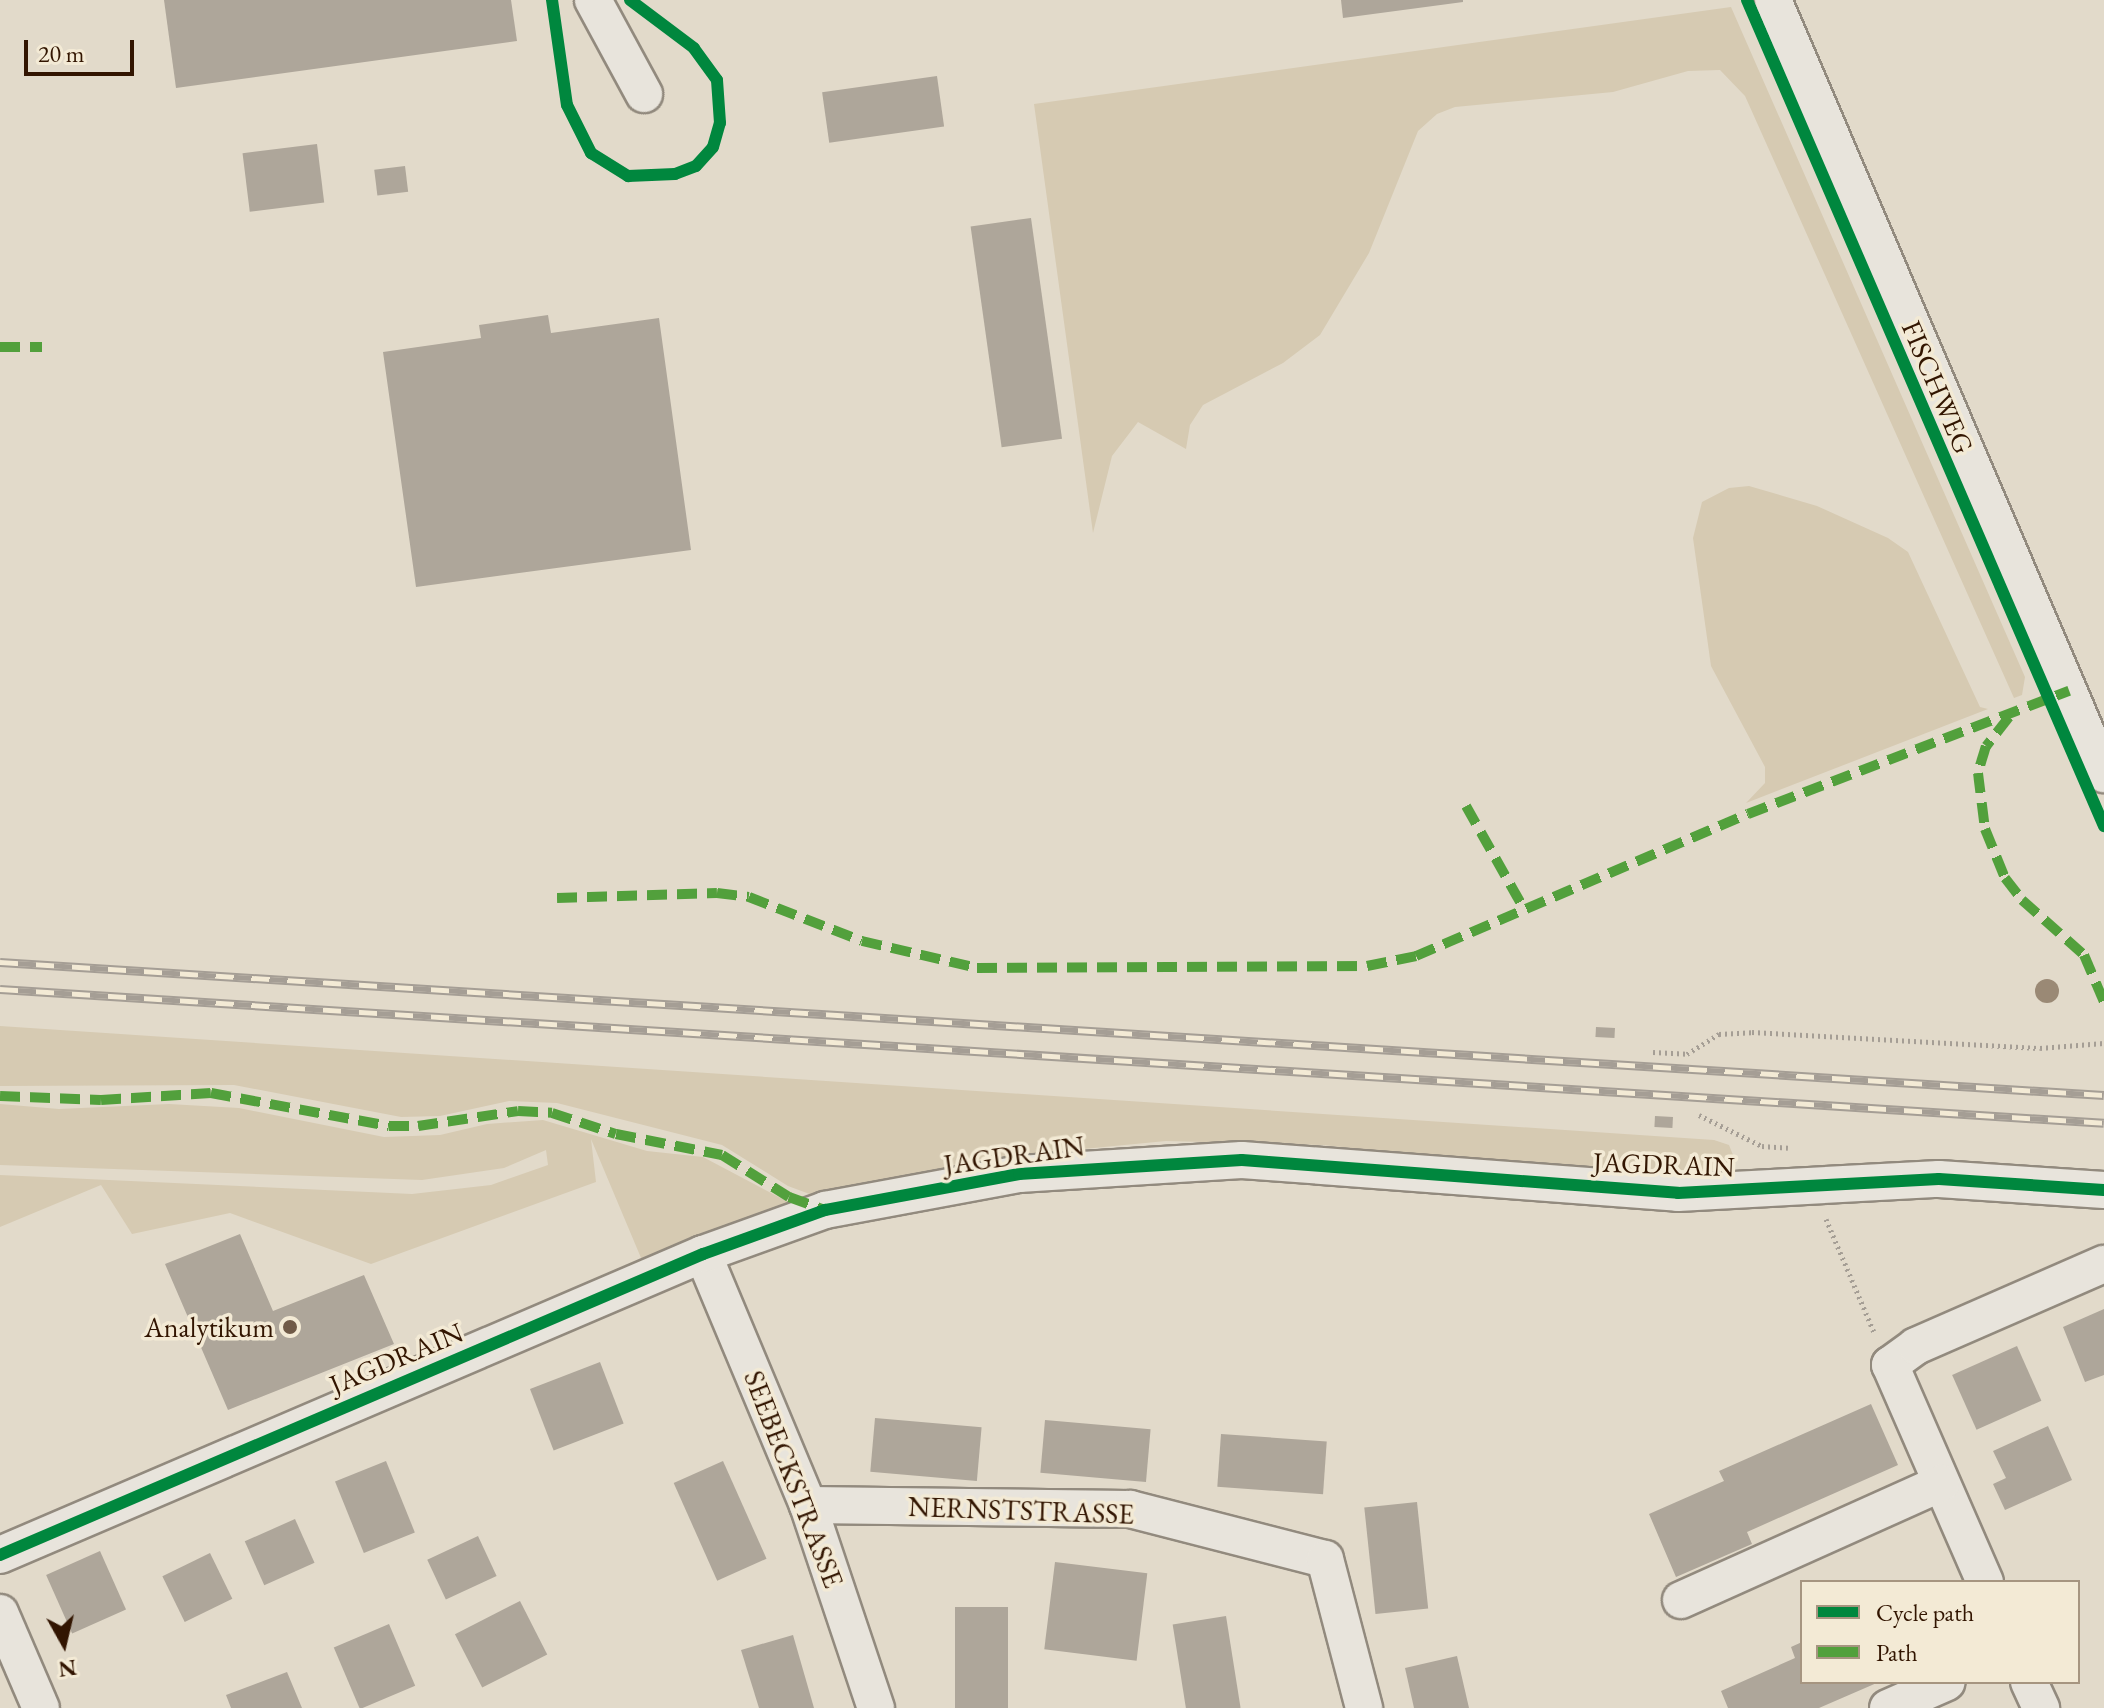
<!DOCTYPE html>
<html>
<head>
<meta charset="utf-8">
<style>
	body { margin:0 }
	#map { position:relative; width:2104px; height:1708px; overflow:hidden; background:#e2daca; font-family:"EB Garamond",serif }
	div>[style] { position:absolute }
	.green>* { inset:0; background:#d6cab2 }
	.building>* { inset:0; background:#aea69a; transform-origin:0 0 }
	.path>* { height:5px; margin-top:-2.5px; transform-origin:0; background:repeating-linear-gradient(90deg,#a59e95 0 2px,transparent 0 6px) }
	.roads { filter:drop-shadow(2px 0 #928a7e) drop-shadow(-2px 0 #928a7e) drop-shadow(0 2px #928a7e) drop-shadow(0 -2px #928a7e) }
	.minor>* { height:36px; margin:-18px; padding:0 18px; transform-origin:18px; border-radius:18px; background:#e8e4dc }
	.rail>* { height:9px; margin-top:-4.5px; transform-origin:0; background:repeating-linear-gradient(90deg,#f3ead5 0 18px,#a59e95 0 36px); box-sizing:border-box; border-block:2px solid #a59e95 }
	.quiet>* { height:10px; margin-top:-5px; transform-origin:0; background:repeating-linear-gradient(90deg,#52a03c 0 20px,transparent 0 30px) }
	.cycleway>* { height:12px; margin:-6px; padding:0 6px; transform-origin:6px; border-radius:6px; background:#00873e }
	.trees>* { width:24px; height:24px; margin:-12px; border-radius:50%; background:#9a8975 }
	.dots>* { width:22px; height:22px; translate:-50% -50%; box-sizing:border-box; border:4px solid #f3ead5; border-radius:50% }
	span { translate:-50% -50%; white-space:nowrap; text-align:center; line-height:1.15; -webkit-text-stroke:7px #f3ead5; paint-order:stroke }
	.street-label { font-size:28px; color:#321501 }
	.poi-label { font-size:28px; color:#321501 }
	.right { translate:-100% -50%; text-align:right }
	.legend { position:absolute; left:1800px; top:1580px; width:280px; height:104px; box-sizing:border-box; background:#f3ead5; border:2px solid #a69580; margin:0; padding:10px 14px; list-style:none; font-size:24px; color:#321501 }
	.legend li { display:flex; align-items:center; gap:16px; height:40px }
	.legend b { width:40px; border:2px solid #a69580 }
	.north { position:absolute; left:24px; top:1604px; width:80px; height:80px; -webkit-text-stroke:6px #f3ead5; paint-order:stroke; rotate:172deg; font-size:22px; font-weight:700; line-height:32px; text-align:center; color:#321501 }
	.north::after { content:''; display:block; margin:auto; width:28px; height:36px; background:#321501; clip-path:polygon(50% 0,100% 100%,50% 72%,0 100%) }
	.scale { position:absolute; left:24px; top:40px; width:110px; height:36px; box-sizing:border-box; border:4px solid #321501; border-top:0; padding-left:10px; font-size:24px; line-height:28px; white-space:nowrap; color:#321501; -webkit-text-stroke:6px #f3ead5; paint-order:stroke }
</style>
</head>
<body>
<div id="map">
	<div class="green">
		<i style="clip-path:polygon(1731px 7px,2025px 677px,2022px 695px,2014px 698px,1745px 96px,1720px 70px,1688px 71px,1613px 92px,1455px 107px,1437px 114px,1418px 131px,1369px 253px,1320px 335px,1283px 363px,1203px 405px,1190px 425px,1186px 449px,1138px 422px,1112px 456px,1093px 533px,1034px 104px)"></i>
		<i style="clip-path:polygon(1749px 486px,1817px 506px,1888px 538px,1908px 552px,1980px 707px,1988px 709px,1746px 803px,1765px 783px,1765px 767px,1711px 666px,1693px 538px,1702px 502px,1729px 488px)"></i>
		<i style="clip-path:polygon(0 1026px,1714px 1140px,1729px 1145px,1733px 1155px,1730px 1165px,1717px 1173px,1629px 1176px,1322px 1145px,1166px 1141px,981px 1159px,835px 1197px,815px 1196px,788px 1186px,722px 1145px,557px 1103px,509px 1101px,440px 1116px,401px 1117px,234px 1085px,0 1086px)"></i>
		<i style="clip-path:polygon(0 1104px,59px 1109px,169px 1104px,239px 1108px,384px 1137px,440px 1135px,487px 1124px,543px 1120px,647px 1151px,703px 1157px,790px 1203px,644px 1265px,591px 1139px,596px 1182px,371px 1264px,230px 1213px,132px 1234px,101px 1185px,0 1227px,0 1175px,412px 1194px,491px 1185px,548px 1165px,546px 1150px,504px 1168px,422px 1180px,0 1165px)"></i>
	</div>
	<div class="building">
		<i style="clip-path:polygon(164px 0,511px 0,517px 41px,176px 88px)"></i>
		<i style="clip-path:polygon(1341px 0,1463px 0,1463px 2px,1343px 18px)"></i>
		<i style="left:937px;top:76px;width:51px;height:116px;rotate:82deg"></i>
		<i style="left:317px;top:144px;width:59px;height:75px;rotate:83deg"></i>
		<i style="left:405px;top:166px;width:26px;height:31px;rotate:83deg"></i>
		<i style="left:1031px;top:218px;width:223px;height:61px;rotate:82deg"></i>
		<i style="clip-path:polygon(548px 315px,551px 333px,659px 318px,691px 550px,416px 587px,383px 352px,481px 338px,479px 325px)"></i>
		<i style="left:1596px;top:1027px;width:19px;height:10px;rotate:3deg"></i>
		<i style="left:1655px;top:1116px;width:18px;height:11px;rotate:3deg"></i>
		<i style="clip-path:polygon(240px 1234px,273px 1311px,364px 1275px,394px 1344px,228px 1410px,165px 1264px)"></i>
		<i style="clip-path:polygon(2104px 1309px,2104px 1375px,2085px 1382px,2063px 1327px)"></i>
		<i style="left:2017px;top:1346px;width:60px;height:71px;rotate:66deg"></i>
		<i style="left:600px;top:1362px;width:66px;height:75px;rotate:69deg"></i>
		<i style="clip-path:polygon(1871px 1404px,1898px 1465px,1747px 1532px,1752px 1544px,1676px 1577px,1649px 1514px,1724px 1481px,1719px 1471px)"></i>
		<i style="left:875px;top:1418px;width:107px;height:54px;rotate:5deg"></i>
		<i style="left:1045px;top:1420px;width:106px;height:53px;rotate:5deg"></i>
		<i style="clip-path:polygon(2048px 1426px,2072px 1480px,2005px 1510px,1993px 1484px,2006px 1478px,1993px 1451px)"></i>
		<i style="left:1221px;top:1434px;width:106px;height:53px;rotate:4deg"></i>
		<i style="left:386px;top:1461px;width:77px;height:55px;rotate:68deg"></i>
		<i style="left:723px;top:1461px;width:107px;height:54px;rotate:66deg"></i>
		<i style="left:1417px;top:1502px;width:107px;height:53px;rotate:84deg"></i>
		<i style="left:295px;top:1519px;width:48px;height:55px;rotate:66deg"></i>
		<i style="left:478px;top:1536px;width:44px;height:56px;rotate:65deg"></i>
		<i style="left:100px;top:1551px;width:64px;height:59px;rotate:66deg"></i>
		<i style="left:210px;top:1553px;width:51px;height:53px;rotate:64deg"></i>
		<i style="left:1055px;top:1562px;width:93px;height:88px;rotate:7deg"></i>
		<i style="left:520px;top:1601px;width:60px;height:73px;rotate:63deg"></i>
		<i style="left:955px;top:1607px;width:53px;height:101px"></i>
		<i style="left:1226px;top:1616px;width:93px;height:54px;rotate:81deg"></i>
		<i style="left:389px;top:1624px;width:67px;height:60px;rotate:67deg"></i>
		<i style="clip-path:polygon(793px 1635px,814px 1708px,759px 1708px,741px 1650px)"></i>
		<i style="clip-path:polygon(1802px 1642px,1802px 1682px,1879px 1682px,1819px 1708px,1728px 1708px,1721px 1691px,1795px 1658px,1791px 1647px)"></i>
		<i style="clip-path:polygon(1457px 1656px,1469px 1708px,1414px 1708px,1405px 1668px)"></i>
		<i style="clip-path:polygon(287px 1672px,302px 1708px,231px 1708px,226px 1695px)"></i>
	</div>
	<div class="path">
		<i style="left:1653px;top:1052px;width:34px;rotate:3deg"></i>
		<i style="left:1687px;top:1054px;width:38px;rotate:-32deg"></i>
		<i style="left:1719px;top:1034px;width:33px;rotate:-3deg"></i>
		<i style="left:1752px;top:1032px;width:288px;rotate:3.2deg"></i>
		<i style="left:2040px;top:1048px;width:64px;rotate:-4.5deg"></i>
		<i style="left:1699px;top:1115px;width:70px;rotate:26.2deg"></i>
		<i style="left:1762px;top:1146px;width:26px;rotate:4deg"></i>
		<i style="left:1826px;top:1219px;width:123px;rotate:67deg"></i>
	</div>
	<div class="roads">
		<div class="minor">
			<i style="left:593px;top:0;width:107px;rotate:61.5deg"></i>
			<i style="left:1773px;top:0;width:842px;rotate:66.85deg"></i>
			<i style="left:703px;top:1254px;width:272px;rotate:67.3deg"></i>
			<i style="left:808px;top:1505px;width:214px;rotate:71.5deg"></i>
			<i style="left:808px;top:1505px;width:322px;rotate:0.7deg"></i>
			<i style="left:1130px;top:1509px;width:201px;rotate:14.4deg"></i>
			<i style="left:1325px;top:1559px;width:154px;rotate:75.3deg"></i>
			<i style="left:0;top:1555px;width:765px;rotate:-23.18deg"></i>
			<i style="left:703px;top:1254px;width:130px;rotate:-19.8deg"></i>
			<i style="left:825px;top:1210px;width:197px;rotate:-10.5deg"></i>
			<i style="left:1019px;top:1174px;width:223px;rotate:-3.6deg"></i>
			<i style="left:1242px;top:1160px;width:437px;rotate:4.3deg"></i>
			<i style="left:1678px;top:1193px;width:261px;rotate:-3.1deg"></i>
			<i style="left:1939px;top:1179px;width:165px;rotate:3.8deg"></i>
			<i style="left:1985px;top:1582px;width:237px;rotate:-113.6deg"></i>
			<i style="left:1890px;top:1365px;width:32px;rotate:-36deg"></i>
			<i style="left:1916px;top:1346px;width:205px;rotate:-23.6deg"></i>
			<i style="left:1681px;top:1600px;width:285px;rotate:-24.2deg"></i>
			<i style="left:0;top:1613px;width:103px;rotate:66.7deg"></i>
			<i style="left:2029px;top:1682px;width:29px;rotate:65deg"></i>
			<i style="left:1888px;top:1708px;width:64px;rotate:-23.8deg"></i>
		</div>
	</div>
	<div class="rail">
		<i style="left:0;top:962px;width:2108px;rotate:3.62deg"></i>
		<i style="left:0;top:989px;width:2108px;rotate:3.64deg"></i>
	</div>
	<div class="quiet">
		<i style="left:0;top:347px;width:42px"></i>
		<i style="left:2009px;top:717px;width:37px;rotate:128deg"></i>
		<i style="left:1986px;top:746px;width:28px;rotate:107deg"></i>
		<i style="left:1978px;top:773px;width:56px;rotate:82.9deg"></i>
		<i style="left:1985px;top:829px;width:53px;rotate:67.8deg"></i>
		<i style="left:2005px;top:878px;width:28px;rotate:52deg"></i>
		<i style="left:2022px;top:900px;width:83px;rotate:41.6deg"></i>
		<i style="left:2084px;top:955px;width:51px;rotate:66.9deg"></i>
		<i style="left:1466px;top:806px;width:118px;rotate:60.6deg"></i>
		<i style="left:557px;top:898px;width:160px;rotate:-1.8deg"></i>
		<i style="left:717px;top:893px;width:32px;rotate:7deg"></i>
		<i style="left:749px;top:897px;width:121px;rotate:21.3deg"></i>
		<i style="left:862px;top:941px;width:118px;rotate:13.2deg"></i>
		<i style="left:977px;top:968px;width:390px;rotate:-0.3deg"></i>
		<i style="left:1367px;top:966px;width:50px;rotate:-11.5deg"></i>
		<i style="left:1416px;top:956px;width:361px;rotate:-23.2deg"></i>
		<i style="left:1748px;top:814px;width:344px;rotate:-21deg"></i>
		<i style="left:0;top:1096px;width:101px;rotate:2.3deg"></i>
		<i style="left:101px;top:1100px;width:110px;rotate:-3.6deg"></i>
		<i style="left:211px;top:1093px;width:181px;rotate:10.5deg"></i>
		<i style="left:389px;top:1126px;width:29px"></i>
		<i style="left:418px;top:1126px;width:101px;rotate:-8.5deg"></i>
		<i style="left:518px;top:1111px;width:34px;rotate:3deg"></i>
		<i style="left:552px;top:1113px;width:67px;rotate:18.2deg"></i>
		<i style="left:616px;top:1134px;width:108px;rotate:11.2deg"></i>
		<i style="left:722px;top:1155px;width:79px;rotate:32.1deg"></i>
		<i style="left:789px;top:1197px;width:38px;rotate:20deg"></i>
	</div>
	<div class="cycleway">
		<i style="left:552px;top:0;width:106px;rotate:81.9deg"></i>
		<i style="left:567px;top:105px;width:54px;rotate:63.4deg"></i>
		<i style="left:591px;top:153px;width:44px;rotate:31.9deg"></i>
		<i style="left:628px;top:176px;width:47px;rotate:-2.4deg"></i>
		<i style="left:675px;top:174px;width:22px;rotate:-21deg"></i>
		<i style="left:696px;top:166px;width:25px;rotate:-48deg"></i>
		<i style="left:713px;top:147px;width:25px;rotate:-74deg"></i>
		<i style="left:720px;top:123px;width:43px;rotate:-94deg"></i>
		<i style="left:717px;top:80px;width:39px;rotate:-126deg"></i>
		<i style="left:694px;top:48px;width:80px;rotate:-143.1deg"></i>
		<i style="left:1747px;top:0;width:900px;rotate:66.63deg"></i>
		<i style="left:0;top:1555px;width:765px;rotate:-23.18deg"></i>
		<i style="left:703px;top:1254px;width:130px;rotate:-19.8deg"></i>
		<i style="left:825px;top:1210px;width:197px;rotate:-10.5deg"></i>
		<i style="left:1019px;top:1174px;width:223px;rotate:-3.6deg"></i>
		<i style="left:1242px;top:1160px;width:437px;rotate:4.3deg"></i>
		<i style="left:1678px;top:1193px;width:261px;rotate:-3.1deg"></i>
		<i style="left:1939px;top:1179px;width:165px;rotate:3.8deg"></i>
	</div>
	<div class="trees">
		<i style="left:2047px;top:991px"></i>
	</div>
	<div class="dots">
		<i style="left:290px;top:1327px;background:#705a47"></i>
	</div>
	<div class="street-label">
		<span style="left:1938px;top:387px;rotate:67deg">FISCHWEG</span>
		<span style="left:1014px;top:1155px;rotate:-8deg">JAGDRAIN</span>
		<span style="left:1664px;top:1164px;rotate:2deg">JAGDRAIN</span>
		<span style="left:396px;top:1358px;rotate:-23deg">JAGDRAIN</span>
		<span style="left:794px;top:1479px;rotate:69deg">SEEBECKSTRASSE</span>
		<span style="left:1021px;top:1510px;rotate:2deg">NERNSTSTRASSE</span>
	</div>
	<div class="poi-label">
		<span class="right" style="left:274px;top:1327px">Analytikum</span>
	</div>
	<ul class="legend">
	<li><b style="height:10px;background:#00873e"></b>Cycle path</li>
	<li><b style="height:10px;background:#52a03c"></b>Path</li>
	</ul>
	<div class="north">N</div>
	<div class="scale">20 m</div>
</div>
</body>
</html>
